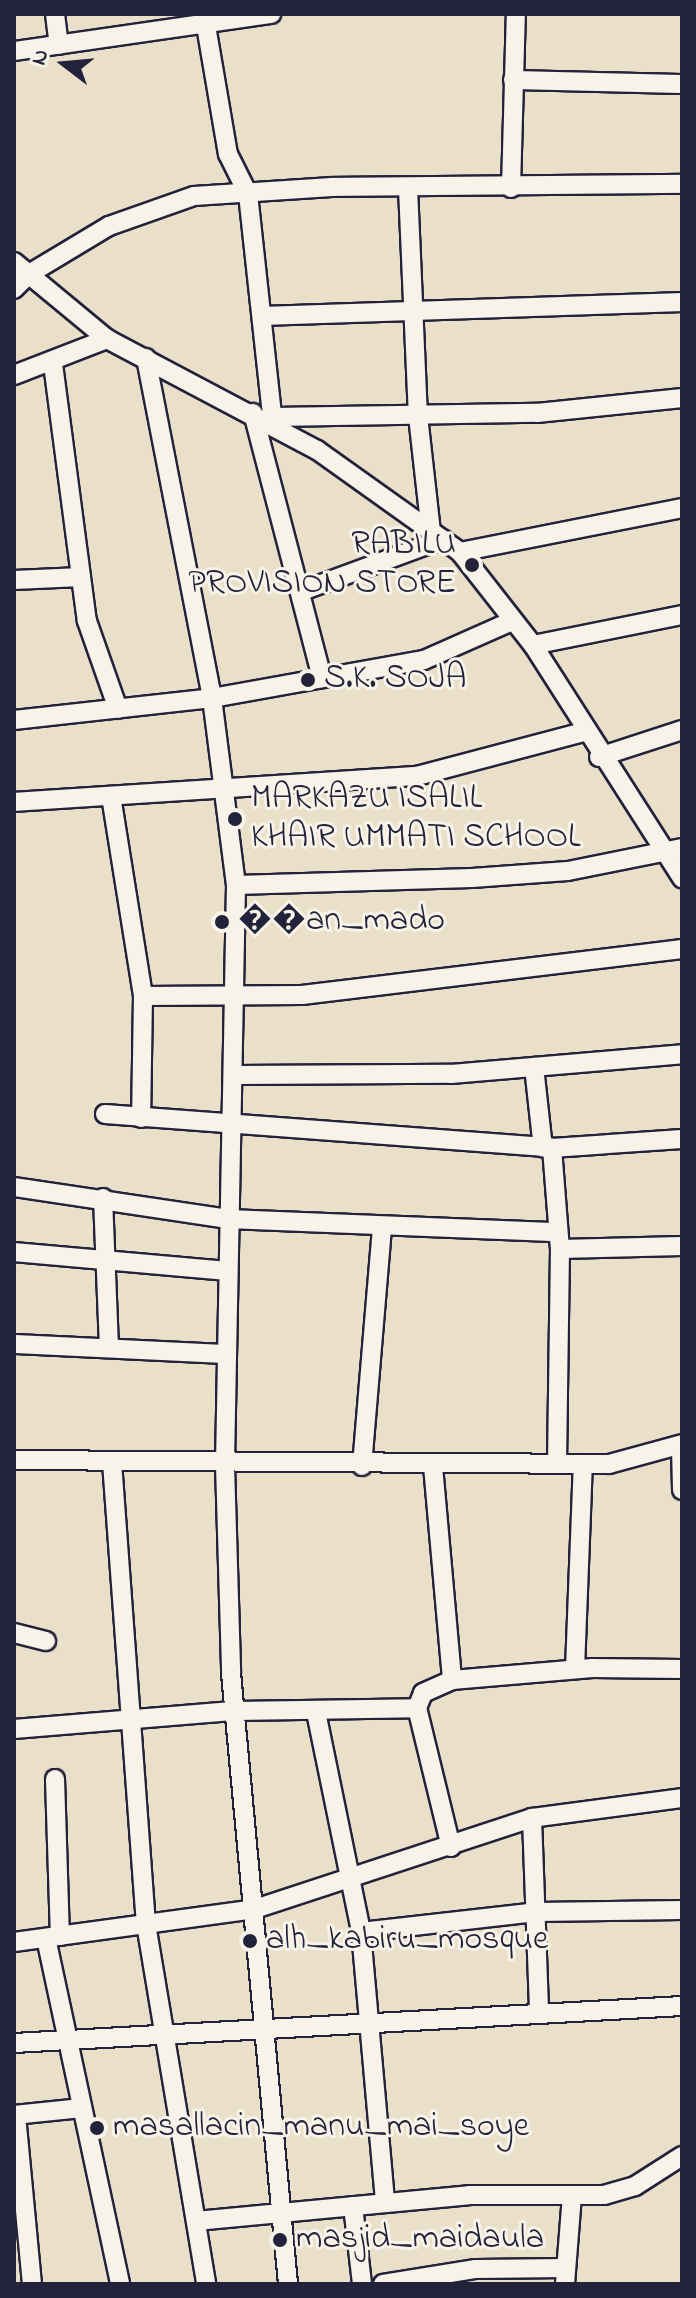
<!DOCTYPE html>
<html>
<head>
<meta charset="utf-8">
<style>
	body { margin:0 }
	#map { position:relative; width:696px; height:2298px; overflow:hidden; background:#eadfc9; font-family:"Indie Flower",sans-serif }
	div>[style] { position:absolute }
	.roads { filter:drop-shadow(2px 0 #22223b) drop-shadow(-2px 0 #22223b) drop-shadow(0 2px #22223b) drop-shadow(0 -2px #22223b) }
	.street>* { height:18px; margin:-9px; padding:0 9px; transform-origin:9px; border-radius:9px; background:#f7f3e8 }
	.dots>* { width:22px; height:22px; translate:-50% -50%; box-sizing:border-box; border:4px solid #f7f3e8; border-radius:50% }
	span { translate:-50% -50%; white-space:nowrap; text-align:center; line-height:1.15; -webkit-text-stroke:6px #f7f3e8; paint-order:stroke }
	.poi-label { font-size:34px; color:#22223b }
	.right { translate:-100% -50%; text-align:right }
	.left { translate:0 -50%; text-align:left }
	.frame { position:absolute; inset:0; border:16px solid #22223b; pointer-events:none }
	.north { position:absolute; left:24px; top:24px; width:80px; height:80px; -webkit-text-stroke:6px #f7f3e8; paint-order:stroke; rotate:286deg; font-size:22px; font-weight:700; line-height:32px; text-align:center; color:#22223b }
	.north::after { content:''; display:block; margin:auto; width:28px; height:36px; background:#22223b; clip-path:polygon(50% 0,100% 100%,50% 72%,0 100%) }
</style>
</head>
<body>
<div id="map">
	<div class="roads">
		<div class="street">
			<i style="left:55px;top:14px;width:31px;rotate:83deg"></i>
			<i style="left:204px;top:14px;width:142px;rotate:80.3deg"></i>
			<i style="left:228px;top:154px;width:45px;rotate:63.4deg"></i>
			<i style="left:248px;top:194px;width:231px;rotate:83.8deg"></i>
			<i style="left:14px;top:51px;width:260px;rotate:-8.2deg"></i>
			<i style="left:513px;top:80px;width:169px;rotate:1.4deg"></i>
			<i style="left:408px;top:188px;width:228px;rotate:87.5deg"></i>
			<i style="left:418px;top:416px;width:117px;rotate:83.6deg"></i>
			<i style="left:511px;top:188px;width:174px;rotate:-88.4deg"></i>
			<i style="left:14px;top:262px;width:121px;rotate:39.6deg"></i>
			<i style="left:107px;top:339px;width:238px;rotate:27.9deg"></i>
			<i style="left:317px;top:450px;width:176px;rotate:35.5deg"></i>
			<i style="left:460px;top:552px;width:118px;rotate:51.9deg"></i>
			<i style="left:533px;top:645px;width:277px;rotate:57.4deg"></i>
			<i style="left:14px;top:289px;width:21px;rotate:-45deg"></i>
			<i style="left:29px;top:274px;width:93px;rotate:-31deg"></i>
			<i style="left:109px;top:226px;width:90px;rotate:-19.4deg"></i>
			<i style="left:194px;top:196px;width:138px;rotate:-3.7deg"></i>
			<i style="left:332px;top:187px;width:350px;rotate:-0.5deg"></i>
			<i style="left:263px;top:316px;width:419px;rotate:-1.9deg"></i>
			<i style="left:146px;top:358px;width:346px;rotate:79deg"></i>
			<i style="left:212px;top:698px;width:189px;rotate:82.7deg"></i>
			<i style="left:236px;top:885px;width:580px;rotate:91.09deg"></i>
			<i style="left:225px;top:1465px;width:208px;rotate:88.3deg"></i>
			<i style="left:231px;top:1673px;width:614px;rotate:84.67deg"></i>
			<i style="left:53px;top:364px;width:259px;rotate:82.5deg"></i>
			<i style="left:87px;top:621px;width:93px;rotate:70.6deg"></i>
			<i style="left:14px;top:375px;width:100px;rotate:-21.2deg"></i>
			<i style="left:253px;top:413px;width:274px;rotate:75.4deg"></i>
			<i style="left:273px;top:417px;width:264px;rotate:-0.9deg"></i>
			<i style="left:537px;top:413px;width:146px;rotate:-5.9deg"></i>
			<i style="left:460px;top:552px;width:226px;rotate:-11.2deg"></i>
			<i style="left:14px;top:580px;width:67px;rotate:-2.6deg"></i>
			<i style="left:302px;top:591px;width:150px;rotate:-20.2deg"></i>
			<i style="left:533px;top:645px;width:152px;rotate:-11.4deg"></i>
			<i style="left:14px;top:720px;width:199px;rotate:-6.3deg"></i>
			<i style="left:212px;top:698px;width:215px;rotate:-10.2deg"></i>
			<i style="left:424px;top:660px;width:96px;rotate:-23.9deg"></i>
			<i style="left:599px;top:757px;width:87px;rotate:-18deg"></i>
			<i style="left:111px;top:796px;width:203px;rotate:80.9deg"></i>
			<i style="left:143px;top:996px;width:122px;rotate:90.9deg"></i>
			<i style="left:14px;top:802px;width:404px;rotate:-3.7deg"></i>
			<i style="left:417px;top:776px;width:172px;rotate:-14.8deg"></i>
			<i style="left:236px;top:885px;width:236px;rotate:-1.7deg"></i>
			<i style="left:472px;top:878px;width:96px;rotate:-4.2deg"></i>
			<i style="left:568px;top:871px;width:116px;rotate:-11.4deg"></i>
			<i style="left:143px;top:996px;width:159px;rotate:-0.4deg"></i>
			<i style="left:302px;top:995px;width:383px;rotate:-6.9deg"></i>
			<i style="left:534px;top:1067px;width:81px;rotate:83.7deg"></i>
			<i style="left:236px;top:1075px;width:215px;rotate:-0.3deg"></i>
			<i style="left:451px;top:1074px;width:232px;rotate:-4.9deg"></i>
			<i style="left:105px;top:1114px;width:448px;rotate:4.3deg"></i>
			<i style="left:552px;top:1148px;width:130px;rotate:-4deg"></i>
			<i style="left:552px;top:1148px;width:101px;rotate:85.5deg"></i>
			<i style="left:560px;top:1249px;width:215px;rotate:90.8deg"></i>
			<i style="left:14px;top:1187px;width:216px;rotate:8.5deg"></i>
			<i style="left:228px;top:1219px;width:330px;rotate:2.3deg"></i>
			<i style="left:103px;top:1198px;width:150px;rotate:87.7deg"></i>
			<i style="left:560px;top:1249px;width:122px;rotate:-1.4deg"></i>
			<i style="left:14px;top:1252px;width:214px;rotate:5.1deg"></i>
			<i style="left:14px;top:1344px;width:212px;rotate:2.7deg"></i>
			<i style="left:681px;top:1445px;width:45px;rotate:88.7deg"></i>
			<i style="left:14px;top:1460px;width:595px;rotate:0.39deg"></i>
			<i style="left:609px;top:1464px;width:76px;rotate:-15.3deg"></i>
			<i style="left:112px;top:1462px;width:463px;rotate:85.8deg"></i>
			<i style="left:146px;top:1924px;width:365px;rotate:80.5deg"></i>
			<i style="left:362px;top:1466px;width:239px;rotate:-85.2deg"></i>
			<i style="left:433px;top:1466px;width:215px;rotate:84.9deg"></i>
			<i style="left:14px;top:1633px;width:33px;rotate:14deg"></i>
			<i style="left:575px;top:1669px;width:205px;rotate:-87.8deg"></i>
			<i style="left:316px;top:1712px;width:225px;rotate:78.4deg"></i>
			<i style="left:361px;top:1932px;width:176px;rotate:-6.5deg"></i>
			<i style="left:536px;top:1912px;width:146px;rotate:-0.8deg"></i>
			<i style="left:14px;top:1729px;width:222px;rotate:-4.7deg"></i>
			<i style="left:235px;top:1711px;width:182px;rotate:-0.9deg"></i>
			<i style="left:55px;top:1779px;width:157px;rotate:88.2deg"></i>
			<i style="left:532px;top:1818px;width:195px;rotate:87.9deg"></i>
			<i style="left:451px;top:1847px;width:143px;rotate:-103.7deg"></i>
			<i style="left:417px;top:1708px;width:16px;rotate:-68deg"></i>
			<i style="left:423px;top:1693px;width:32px;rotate:-24deg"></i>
			<i style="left:452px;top:1680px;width:141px;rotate:-4.9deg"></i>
			<i style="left:592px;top:1668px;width:90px;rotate:0.6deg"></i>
			<i style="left:361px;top:1932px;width:272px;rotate:84.9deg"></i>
			<i style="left:46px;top:1938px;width:354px;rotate:77.9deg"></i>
			<i style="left:14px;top:1942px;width:243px;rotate:-7.8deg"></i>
			<i style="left:255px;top:1909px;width:292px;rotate:-18.2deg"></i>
			<i style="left:532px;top:1818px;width:151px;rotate:-7.6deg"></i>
			<i style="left:14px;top:2043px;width:669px;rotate:-3.17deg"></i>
			<i style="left:14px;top:2115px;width:68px;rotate:-5.9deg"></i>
			<i style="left:16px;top:2115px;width:170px;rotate:84.6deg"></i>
			<i style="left:353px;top:2206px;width:79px;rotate:83.4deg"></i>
			<i style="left:196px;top:2221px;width:274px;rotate:-5.4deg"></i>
			<i style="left:469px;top:2195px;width:135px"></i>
			<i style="left:604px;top:2195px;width:32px;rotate:-16deg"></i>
			<i style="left:635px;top:2186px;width:56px;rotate:-32.6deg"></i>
			<i style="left:383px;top:2284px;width:94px;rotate:-9.2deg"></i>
			<i style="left:476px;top:2269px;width:90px;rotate:-0.6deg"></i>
			<i style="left:565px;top:2284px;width:88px;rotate:-85.5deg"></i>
		</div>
	</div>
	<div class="dots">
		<i style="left:472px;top:565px;background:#22223b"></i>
		<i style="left:308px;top:680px;background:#22223b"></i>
		<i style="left:235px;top:819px;background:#22223b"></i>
		<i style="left:222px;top:922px;background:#22223b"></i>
		<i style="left:250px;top:1941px;background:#22223b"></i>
		<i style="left:97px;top:2128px;background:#22223b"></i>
		<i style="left:280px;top:2240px;background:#22223b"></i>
	</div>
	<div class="poi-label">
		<span class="right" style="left:456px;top:565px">RABILU<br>PROVISION STORE</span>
		<span class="left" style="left:324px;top:680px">S.K. SOJA</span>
		<span class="left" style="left:251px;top:819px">MARKAZU ISALIL<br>KHAIR UMMATI SCHOOL</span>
		<span class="left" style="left:238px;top:922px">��an_mado</span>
		<span class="left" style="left:266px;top:1941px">alh_kabiru_mosque</span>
		<span class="left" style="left:113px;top:2128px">masallacin_manu_mai_soye</span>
		<span class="left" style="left:296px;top:2240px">masjid_maidaula</span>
	</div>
	<div class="frame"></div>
	<div class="north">N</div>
</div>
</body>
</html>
